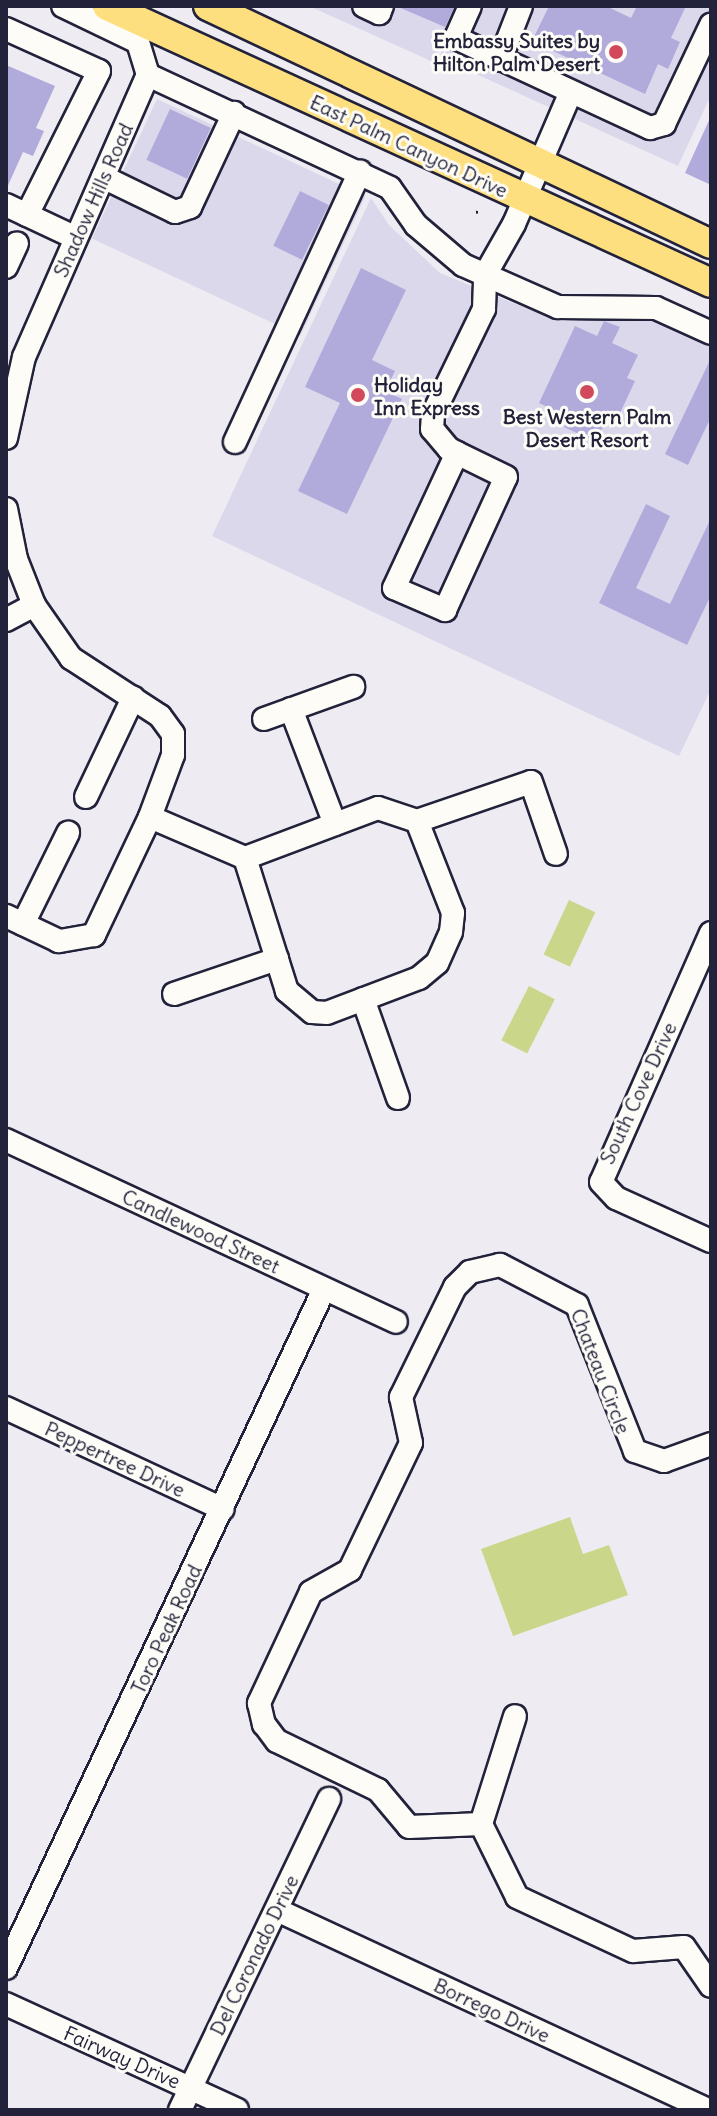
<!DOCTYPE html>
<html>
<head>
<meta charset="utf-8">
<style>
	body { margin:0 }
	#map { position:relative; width:717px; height:2116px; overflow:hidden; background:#eeecf2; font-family:Delius,sans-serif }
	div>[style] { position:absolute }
	.built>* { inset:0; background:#dcd8eb; transform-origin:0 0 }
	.green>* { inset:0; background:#cad78b; transform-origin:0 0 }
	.building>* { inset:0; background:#b1abdc; transform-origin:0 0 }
	.path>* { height:3px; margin-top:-1.5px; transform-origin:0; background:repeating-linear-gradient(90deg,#22223b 0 2px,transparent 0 8px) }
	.roads { filter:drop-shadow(2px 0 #22223b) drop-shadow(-2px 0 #22223b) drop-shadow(0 2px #22223b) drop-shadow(0 -2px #22223b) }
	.minor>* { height:22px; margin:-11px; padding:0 11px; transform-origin:11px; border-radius:11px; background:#fdfcf7 }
	.major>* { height:28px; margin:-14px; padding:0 14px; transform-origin:14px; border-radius:14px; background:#fedf80 }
	.dots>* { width:22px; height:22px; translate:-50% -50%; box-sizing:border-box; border:4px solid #fdfcf7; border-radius:50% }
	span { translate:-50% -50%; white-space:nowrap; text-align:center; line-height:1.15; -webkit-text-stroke:6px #fdfcf7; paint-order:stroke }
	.poi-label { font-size:20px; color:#22223b; font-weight:700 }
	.right { translate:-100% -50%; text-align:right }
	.left { translate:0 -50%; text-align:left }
	.street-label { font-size:20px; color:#22223b }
	.frame { position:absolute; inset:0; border:8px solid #22223b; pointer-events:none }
</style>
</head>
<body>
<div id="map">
	<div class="built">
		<i style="clip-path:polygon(309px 6px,459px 6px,433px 62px)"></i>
		<i style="clip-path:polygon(462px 6px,711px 6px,711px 95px,678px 166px,439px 57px)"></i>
		<i style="left:157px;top:99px;width:230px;height:154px;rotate:25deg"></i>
		<i style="clip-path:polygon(371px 198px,389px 225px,440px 273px,550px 318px,593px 318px,628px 310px,711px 345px,711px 689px,679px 756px,212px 536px)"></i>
	</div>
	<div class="green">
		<i style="left:569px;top:900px;width:29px;height:60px;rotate:25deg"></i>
		<i style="left:529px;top:986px;width:29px;height:61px;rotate:27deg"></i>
		<i style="clip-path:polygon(570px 1517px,583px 1554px,609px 1545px,628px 1595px,513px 1636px,481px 1549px)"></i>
	</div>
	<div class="building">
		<i style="clip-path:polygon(396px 6px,455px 6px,445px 27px)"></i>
		<i style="clip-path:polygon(549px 6px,606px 6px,631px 18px,637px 6px,686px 6px,671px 38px,680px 42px,668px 69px,658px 64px,645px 94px,532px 41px)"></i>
		<i style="clip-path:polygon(6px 65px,55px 86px,36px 128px,44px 131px,33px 156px,23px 152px,6px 190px)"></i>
		<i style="left:170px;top:109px;width:45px;height:56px;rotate:25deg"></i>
		<i style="clip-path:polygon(711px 116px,711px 185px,685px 173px)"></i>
		<i style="left:300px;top:191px;width:32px;height:61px;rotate:26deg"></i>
		<i style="clip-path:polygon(361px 268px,406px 290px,372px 360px,395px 371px,385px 391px,402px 399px,347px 514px,298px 491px,340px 403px,305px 387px)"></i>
		<i style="clip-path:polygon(604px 321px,620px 327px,612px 343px,638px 355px,627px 378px,635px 381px,615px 424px,606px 420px,596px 442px,564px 427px,568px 417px,539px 403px,575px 326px,597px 336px)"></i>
		<i style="clip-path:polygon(711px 358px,711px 417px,688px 465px,665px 454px)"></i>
		<i style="clip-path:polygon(646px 504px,670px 516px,636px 588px,670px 604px,711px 518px,711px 595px,687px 645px,599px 603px)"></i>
	</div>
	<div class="path">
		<i style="left:476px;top:212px;width:6px;rotate:-18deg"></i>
	</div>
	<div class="roads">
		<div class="minor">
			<i style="left:364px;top:6px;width:17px;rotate:25deg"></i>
			<i style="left:379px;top:13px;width:8px;rotate:-67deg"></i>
			<i style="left:470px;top:6px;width:35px;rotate:114deg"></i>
			<i style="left:456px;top:38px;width:214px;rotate:24.9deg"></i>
			<i style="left:650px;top:128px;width:15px;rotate:-16deg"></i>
			<i style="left:664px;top:124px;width:110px;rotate:-64.6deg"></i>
			<i style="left:6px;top:29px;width:102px;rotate:24.3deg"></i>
			<i style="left:99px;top:71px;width:161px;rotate:116.6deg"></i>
			<i style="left:500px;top:60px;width:58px;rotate:-68.7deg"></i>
			<i style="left:148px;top:75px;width:267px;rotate:25deg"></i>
			<i style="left:390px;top:188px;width:45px;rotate:54.9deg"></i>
			<i style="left:416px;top:225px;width:62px;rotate:40.4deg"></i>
			<i style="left:463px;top:265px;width:104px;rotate:23.9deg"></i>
			<i style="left:558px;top:307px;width:98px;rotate:0.6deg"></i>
			<i style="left:656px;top:308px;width:60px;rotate:24.4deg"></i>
			<i style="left:103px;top:177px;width:80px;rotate:25.9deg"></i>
			<i style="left:175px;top:212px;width:16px;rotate:-18deg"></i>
			<i style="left:190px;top:207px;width:104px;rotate:-64.9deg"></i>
			<i style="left:6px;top:205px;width:77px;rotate:25.2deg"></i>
			<i style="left:6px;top:267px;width:26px;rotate:-65deg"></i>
			<i style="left:6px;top:438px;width:83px;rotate:-77.5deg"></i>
			<i style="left:24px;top:357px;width:308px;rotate:-66.3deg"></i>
			<i style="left:148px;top:75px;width:34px;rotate:-107deg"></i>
			<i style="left:138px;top:42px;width:83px;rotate:-154.4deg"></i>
			<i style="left:235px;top:442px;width:298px;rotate:-65.2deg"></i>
			<i style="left:457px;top:453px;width:149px;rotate:115deg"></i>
			<i style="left:394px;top:588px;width:56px;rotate:23.3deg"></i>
			<i style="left:445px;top:610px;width:146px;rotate:-65.4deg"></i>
			<i style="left:506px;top:477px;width:55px;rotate:-153.9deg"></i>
			<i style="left:457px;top:453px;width:9px;rotate:-153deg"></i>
			<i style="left:449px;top:449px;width:26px;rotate:-130deg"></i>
			<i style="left:432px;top:429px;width:15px;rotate:-86deg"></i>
			<i style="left:433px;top:414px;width:117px;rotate:-64.1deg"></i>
			<i style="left:484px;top:309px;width:34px;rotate:-88deg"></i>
			<i style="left:485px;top:275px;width:59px;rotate:-60.4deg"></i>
			<i style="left:514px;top:224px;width:142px;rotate:-66.7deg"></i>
			<i style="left:6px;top:509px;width:51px;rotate:78.7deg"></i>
			<i style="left:16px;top:559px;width:49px;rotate:68.6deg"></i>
			<i style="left:34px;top:605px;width:65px;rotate:55.1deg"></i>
			<i style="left:71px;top:658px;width:106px;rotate:33.1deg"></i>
			<i style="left:160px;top:716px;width:22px;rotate:54deg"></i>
			<i style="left:173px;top:734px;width:21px;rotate:90deg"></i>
			<i style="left:173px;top:755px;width:66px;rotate:110.4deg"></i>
			<i style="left:150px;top:817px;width:131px;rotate:115.4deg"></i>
			<i style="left:94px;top:935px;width:36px;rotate:170deg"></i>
			<i style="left:59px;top:941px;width:59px;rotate:-154.7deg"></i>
			<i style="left:6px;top:620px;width:32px;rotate:-28deg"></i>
			<i style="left:291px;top:709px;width:123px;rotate:69.1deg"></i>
			<i style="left:264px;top:719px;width:95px;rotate:-19.8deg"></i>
			<i style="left:86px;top:797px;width:110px;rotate:-64.6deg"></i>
			<i style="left:378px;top:808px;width:41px;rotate:18.4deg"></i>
			<i style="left:417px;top:821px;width:99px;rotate:68.6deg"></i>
			<i style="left:453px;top:913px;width:19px;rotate:96deg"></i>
			<i style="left:451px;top:932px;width:34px;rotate:114deg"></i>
			<i style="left:437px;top:963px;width:23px;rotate:140deg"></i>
			<i style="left:419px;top:978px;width:98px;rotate:159.2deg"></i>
			<i style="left:327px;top:1013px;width:15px;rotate:-176deg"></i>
			<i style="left:312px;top:1012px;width:33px;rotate:-140deg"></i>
			<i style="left:287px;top:991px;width:139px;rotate:-107.5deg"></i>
			<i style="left:245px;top:858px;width:142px;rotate:-20.6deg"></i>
			<i style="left:150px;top:817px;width:103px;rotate:23.3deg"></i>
			<i style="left:417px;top:821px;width:120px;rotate:-18.9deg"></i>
			<i style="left:531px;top:782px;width:76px;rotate:70.9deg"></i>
			<i style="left:23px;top:924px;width:102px;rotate:-63.7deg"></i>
			<i style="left:711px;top:933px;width:272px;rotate:113.8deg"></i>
			<i style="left:601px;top:1182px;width:22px;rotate:47deg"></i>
			<i style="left:616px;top:1198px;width:104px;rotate:24.4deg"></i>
			<i style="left:174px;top:994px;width:109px;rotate:-18.8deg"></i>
			<i style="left:363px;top:999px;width:105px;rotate:70.5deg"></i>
			<i style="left:6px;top:1140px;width:430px;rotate:25deg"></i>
			<i style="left:6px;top:1408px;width:239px;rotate:25deg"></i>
			<i style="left:711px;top:1444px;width:50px;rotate:160.1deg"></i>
			<i style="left:664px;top:1461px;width:31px;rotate:-161deg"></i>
			<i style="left:635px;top:1451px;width:157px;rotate:-111.7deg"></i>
			<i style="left:577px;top:1305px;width:87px;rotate:-152.5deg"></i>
			<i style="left:500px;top:1265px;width:31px;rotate:167deg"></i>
			<i style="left:470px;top:1272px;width:21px;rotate:135deg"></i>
			<i style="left:455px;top:1287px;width:123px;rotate:116.1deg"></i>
			<i style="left:401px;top:1397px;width:47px;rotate:77.7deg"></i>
			<i style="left:411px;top:1443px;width:141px;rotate:115.7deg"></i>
			<i style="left:350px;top:1570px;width:45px;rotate:150.6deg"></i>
			<i style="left:311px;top:1592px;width:123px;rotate:115.1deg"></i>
			<i style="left:259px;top:1703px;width:22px;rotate:77deg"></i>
			<i style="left:264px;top:1724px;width:21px;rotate:53deg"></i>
			<i style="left:277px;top:1741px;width:112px;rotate:25.9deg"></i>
			<i style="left:378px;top:1790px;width:48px;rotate:50deg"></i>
			<i style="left:409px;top:1827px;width:72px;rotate:-2.4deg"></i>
			<i style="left:481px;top:1824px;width:81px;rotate:63.7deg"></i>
			<i style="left:517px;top:1897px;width:128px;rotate:25deg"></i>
			<i style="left:633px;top:1951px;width:51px;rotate:-4.5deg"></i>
			<i style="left:684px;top:1947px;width:47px;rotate:55.3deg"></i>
			<i style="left:481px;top:1824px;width:113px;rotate:-72.5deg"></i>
			<i style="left:277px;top:1910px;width:474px;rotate:24.9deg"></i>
			<i style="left:6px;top:1968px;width:750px;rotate:-64.9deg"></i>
			<i style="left:6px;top:2004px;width:254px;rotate:24.6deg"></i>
			<i style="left:180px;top:2110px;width:345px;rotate:-64.4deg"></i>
		</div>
		<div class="major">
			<i style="left:107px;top:6px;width:664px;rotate:24.64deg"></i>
			<i style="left:208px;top:6px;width:556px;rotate:25.32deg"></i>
		</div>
	</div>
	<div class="dots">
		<i style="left:616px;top:52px;background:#d1495b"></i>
		<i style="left:587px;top:392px;background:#d1495b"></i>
		<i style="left:358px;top:395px;background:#d1495b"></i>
	</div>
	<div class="poi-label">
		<span class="right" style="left:600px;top:52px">Embassy Suites by<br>Hilton Palm Desert</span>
		<span class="left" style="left:374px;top:396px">Holiday<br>Inn Express</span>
		<span style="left:587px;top:428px">Best Western Palm<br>Desert Resort</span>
	</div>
	<div class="street-label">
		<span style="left:409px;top:146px;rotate:25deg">East Palm Canyon Drive</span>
		<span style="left:93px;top:200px;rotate:-66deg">Shadow Hills Road</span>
		<span style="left:638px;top:1093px;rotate:-65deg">South Cove Drive</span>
		<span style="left:201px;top:1231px;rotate:25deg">Candlewood Street</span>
		<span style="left:601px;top:1371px;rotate:69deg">Chateau Circle</span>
		<span style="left:115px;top:1459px;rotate:25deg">Peppertree Drive</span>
		<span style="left:166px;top:1629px;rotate:-65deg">Toro Peak Road</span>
		<span style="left:254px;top:1955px;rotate:-64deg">Del Coronado Drive</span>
		<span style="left:492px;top:2010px;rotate:25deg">Borrego Drive</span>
		<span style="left:122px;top:2057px;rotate:24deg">Fairway Drive</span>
	</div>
	<div class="frame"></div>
</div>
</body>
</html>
